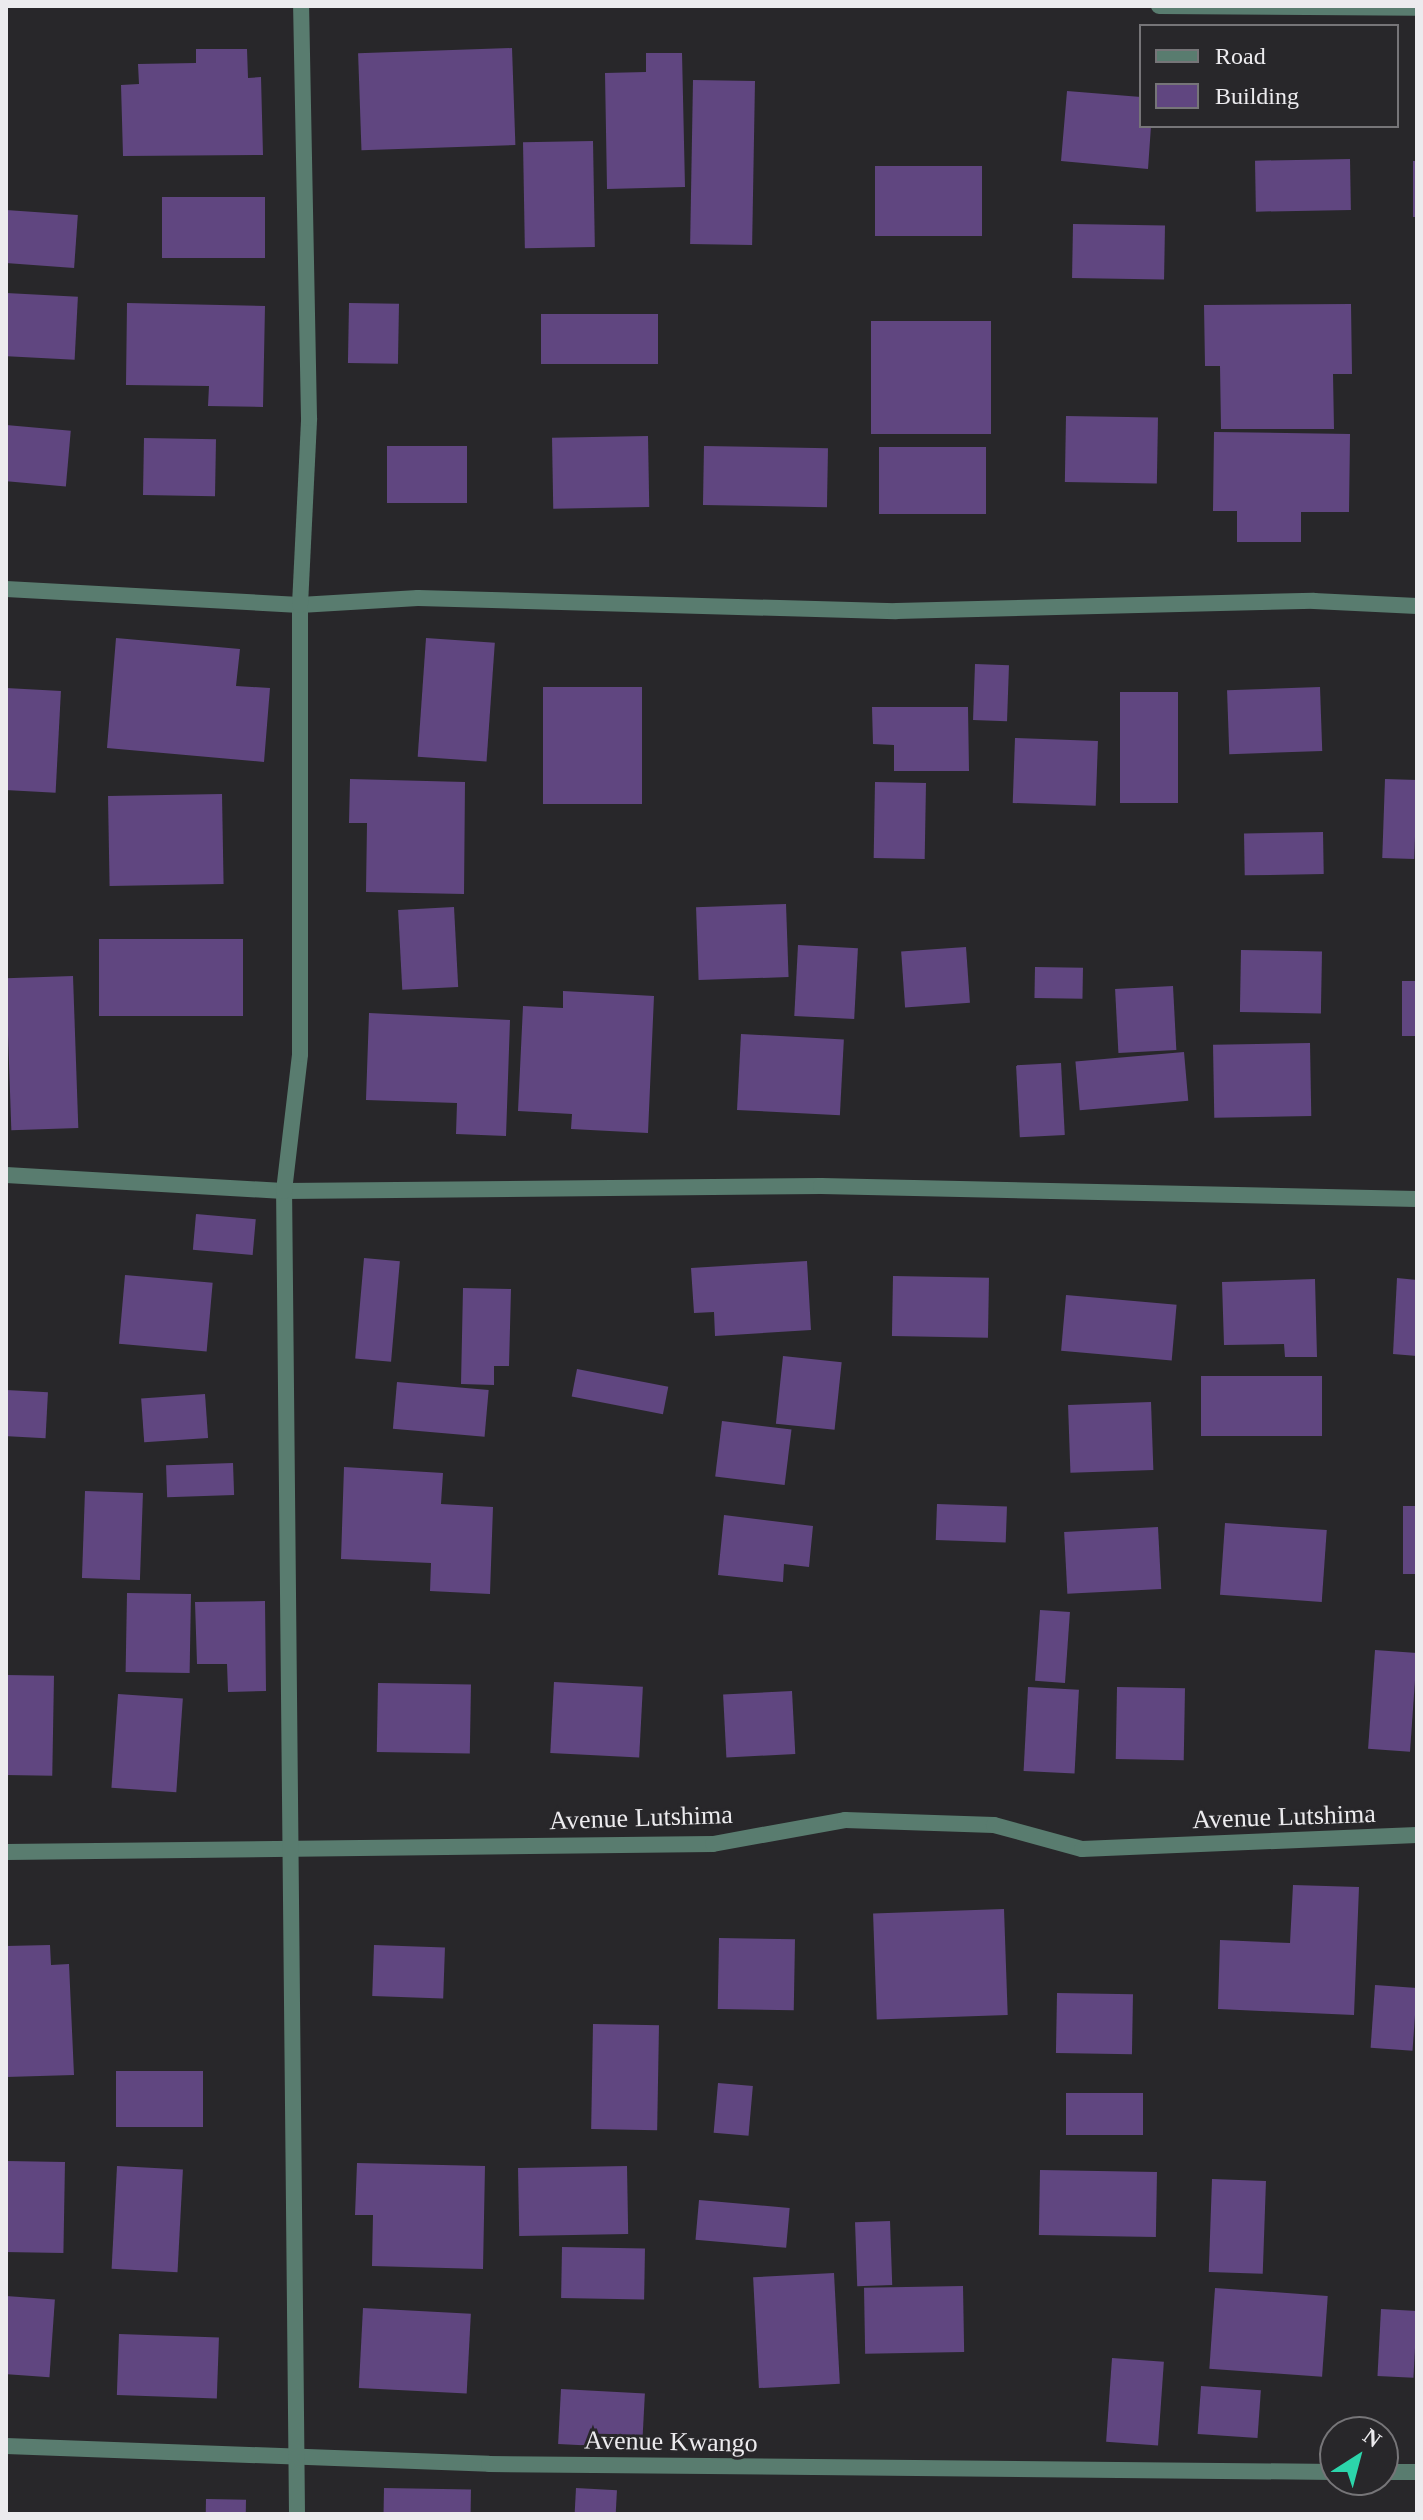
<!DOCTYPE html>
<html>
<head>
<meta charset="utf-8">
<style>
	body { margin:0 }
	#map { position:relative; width:1423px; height:2520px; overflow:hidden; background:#28272a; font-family:Georgia,serif }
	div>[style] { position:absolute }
	.building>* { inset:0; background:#604680; transform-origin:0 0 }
	.minor>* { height:16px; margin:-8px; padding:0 8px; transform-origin:8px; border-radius:8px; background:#597c6f }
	span { translate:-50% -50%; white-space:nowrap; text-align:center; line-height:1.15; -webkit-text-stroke:6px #28272a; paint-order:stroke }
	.street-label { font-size:26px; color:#ecebee }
	.frame { position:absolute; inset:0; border:8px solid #ecebee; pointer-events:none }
	.legend { position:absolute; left:1139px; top:24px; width:260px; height:104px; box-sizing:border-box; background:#28272a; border:2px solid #767578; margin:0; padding:10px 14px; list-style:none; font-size:24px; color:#ecebee }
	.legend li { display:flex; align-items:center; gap:16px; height:40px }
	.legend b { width:40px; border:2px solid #767578 }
	.north { position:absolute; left:1319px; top:2416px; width:80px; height:80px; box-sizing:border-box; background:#28272a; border:2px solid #767578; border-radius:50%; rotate:36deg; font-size:22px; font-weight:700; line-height:32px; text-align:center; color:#ecebee }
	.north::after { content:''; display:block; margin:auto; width:28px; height:36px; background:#2cd5ab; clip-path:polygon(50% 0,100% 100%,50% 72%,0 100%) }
</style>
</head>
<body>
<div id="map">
	<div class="building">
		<i style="left:512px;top:48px;width:97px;height:154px;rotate:88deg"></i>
		<i style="clip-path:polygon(196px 49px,247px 49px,248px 78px,261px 77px,263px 155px,123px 156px,121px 85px,139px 84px,138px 64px,196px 63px)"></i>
		<i style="clip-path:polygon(646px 53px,682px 53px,685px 187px,607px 189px,605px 73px,646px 72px)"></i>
		<i style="left:693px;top:80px;width:62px;height:164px;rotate:1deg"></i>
		<i style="clip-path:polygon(1067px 91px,1141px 97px,1141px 126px,1151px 126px,1148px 169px,1061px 161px)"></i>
		<i style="left:593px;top:141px;width:106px;height:70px;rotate:89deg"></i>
		<i style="left:1350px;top:159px;width:51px;height:95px;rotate:89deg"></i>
		<i style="left:1413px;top:161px;width:4px;height:56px"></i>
		<i style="left:875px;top:166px;width:107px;height:70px"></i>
		<i style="left:162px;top:197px;width:103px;height:61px"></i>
		<i style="left:6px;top:210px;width:72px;height:53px;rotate:4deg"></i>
		<i style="left:1073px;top:224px;width:92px;height:54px;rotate:1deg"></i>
		<i style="left:6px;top:293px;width:72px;height:63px;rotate:3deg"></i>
		<i style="clip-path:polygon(127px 303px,265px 306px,263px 407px,208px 406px,209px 386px,126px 385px)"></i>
		<i style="left:349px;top:303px;width:50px;height:60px;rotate:1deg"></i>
		<i style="clip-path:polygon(1351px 304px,1352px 374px,1333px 374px,1334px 429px,1221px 429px,1220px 366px,1205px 366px,1204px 305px)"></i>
		<i style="left:658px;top:314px;width:50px;height:117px;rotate:90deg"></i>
		<i style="left:871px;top:321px;width:120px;height:113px"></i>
		<i style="left:1066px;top:416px;width:92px;height:66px;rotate:1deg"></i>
		<i style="left:6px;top:425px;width:65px;height:56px;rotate:5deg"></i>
		<i style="clip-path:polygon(1214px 432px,1350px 434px,1349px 512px,1301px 512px,1301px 542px,1237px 542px,1237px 511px,1213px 511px)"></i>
		<i style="left:648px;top:436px;width:71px;height:96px;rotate:89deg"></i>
		<i style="left:144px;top:438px;width:72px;height:57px;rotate:1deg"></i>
		<i style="left:387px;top:446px;width:80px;height:57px"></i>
		<i style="left:704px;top:446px;width:124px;height:59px;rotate:1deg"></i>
		<i style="left:879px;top:447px;width:107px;height:67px"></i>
		<i style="clip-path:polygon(116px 638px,240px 649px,236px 686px,270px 688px,264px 762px,107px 748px)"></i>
		<i style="left:426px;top:638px;width:69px;height:119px;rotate:4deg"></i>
		<i style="left:975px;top:664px;width:34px;height:56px;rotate:2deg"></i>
		<i style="left:642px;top:687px;width:117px;height:99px;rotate:90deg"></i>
		<i style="left:1320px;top:687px;width:64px;height:93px;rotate:88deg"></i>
		<i style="left:6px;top:688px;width:55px;height:102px;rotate:3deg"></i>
		<i style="left:1120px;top:692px;width:58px;height:111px"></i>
		<i style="clip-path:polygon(872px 707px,968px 707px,969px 771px,894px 771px,894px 745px,873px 744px)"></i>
		<i style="left:1015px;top:738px;width:83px;height:65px;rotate:2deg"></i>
		<i style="clip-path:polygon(350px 779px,465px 782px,464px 894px,366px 892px,367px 823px,349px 823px)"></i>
		<i style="left:1385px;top:779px;width:32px;height:79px;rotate:2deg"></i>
		<i style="left:875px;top:782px;width:51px;height:76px;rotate:1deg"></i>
		<i style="left:222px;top:794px;width:90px;height:114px;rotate:89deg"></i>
		<i style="left:1323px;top:832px;width:42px;height:79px;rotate:89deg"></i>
		<i style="left:786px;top:904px;width:73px;height:90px;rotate:88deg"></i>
		<i style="left:454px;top:907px;width:80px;height:56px;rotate:87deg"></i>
		<i style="left:99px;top:939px;width:144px;height:77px"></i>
		<i style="left:798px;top:945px;width:60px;height:71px;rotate:3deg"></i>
		<i style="left:966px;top:947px;width:56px;height:65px;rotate:86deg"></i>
		<i style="left:1241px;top:950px;width:81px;height:62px;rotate:1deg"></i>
		<i style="left:1035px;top:967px;width:48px;height:31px;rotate:1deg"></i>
		<i style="left:73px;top:976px;width:152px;height:67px;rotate:88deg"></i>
		<i style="left:1402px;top:981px;width:15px;height:55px"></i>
		<i style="left:1173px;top:986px;width:64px;height:58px;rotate:87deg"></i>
		<i style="clip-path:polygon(563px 991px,654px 996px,648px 1133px,571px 1129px,572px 1114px,518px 1111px,523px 1006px,563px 1008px)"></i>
		<i style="clip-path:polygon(369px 1013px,510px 1020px,506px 1136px,456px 1134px,457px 1103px,366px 1100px)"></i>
		<i style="left:741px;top:1034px;width:103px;height:76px;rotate:3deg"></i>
		<i style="left:1310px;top:1043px;width:73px;height:97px;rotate:89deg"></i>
		<i style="left:1184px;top:1052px;width:49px;height:109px;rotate:85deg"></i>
		<i style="left:1061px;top:1063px;width:72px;height:45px;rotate:87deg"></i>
		<i style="left:196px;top:1214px;width:60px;height:36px;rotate:5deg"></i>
		<i style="left:364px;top:1258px;width:36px;height:101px;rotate:5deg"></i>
		<i style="clip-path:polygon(807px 1261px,811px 1330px,715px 1336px,714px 1312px,694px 1313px,691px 1268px)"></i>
		<i style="left:125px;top:1275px;width:88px;height:69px;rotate:5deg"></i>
		<i style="left:893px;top:1276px;width:96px;height:60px;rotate:1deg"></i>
		<i style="clip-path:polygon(1397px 1278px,1417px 1280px,1417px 1356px,1393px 1354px)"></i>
		<i style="clip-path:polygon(1315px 1279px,1317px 1357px,1285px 1357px,1284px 1344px,1224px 1345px,1222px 1282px)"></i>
		<i style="clip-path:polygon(463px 1288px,511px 1289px,509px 1366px,494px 1366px,494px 1385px,461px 1384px)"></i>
		<i style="left:1066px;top:1295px;width:111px;height:56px;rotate:5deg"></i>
		<i style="left:783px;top:1356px;width:59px;height:68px;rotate:6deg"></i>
		<i style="left:577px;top:1369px;width:93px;height:28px;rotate:11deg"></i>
		<i style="left:1322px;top:1376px;width:60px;height:121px;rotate:90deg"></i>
		<i style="left:397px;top:1382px;width:92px;height:47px;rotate:5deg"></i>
		<i style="left:6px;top:1390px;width:42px;height:46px;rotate:3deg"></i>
		<i style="left:205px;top:1394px;width:44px;height:64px;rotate:86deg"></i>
		<i style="left:1151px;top:1402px;width:68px;height:83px;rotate:88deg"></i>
		<i style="left:722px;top:1421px;width:70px;height:56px;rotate:7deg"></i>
		<i style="left:233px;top:1463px;width:32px;height:67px;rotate:88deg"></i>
		<i style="clip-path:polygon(344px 1467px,443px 1473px,441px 1504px,493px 1507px,490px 1594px,430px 1591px,431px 1563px,341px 1559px)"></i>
		<i style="left:85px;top:1491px;width:58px;height:87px;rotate:2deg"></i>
		<i style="left:937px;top:1504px;width:70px;height:36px;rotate:2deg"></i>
		<i style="left:1403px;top:1506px;width:14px;height:68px"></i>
		<i style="clip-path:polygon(724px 1515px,813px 1526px,809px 1567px,784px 1564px,783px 1582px,718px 1575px)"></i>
		<i style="left:1225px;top:1523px;width:102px;height:72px;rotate:4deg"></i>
		<i style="left:1158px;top:1527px;width:62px;height:94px;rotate:87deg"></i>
		<i style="left:127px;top:1593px;width:64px;height:79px;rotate:1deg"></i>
		<i style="clip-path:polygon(265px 1601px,266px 1691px,228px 1692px,227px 1664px,197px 1664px,195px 1602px)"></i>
		<i style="left:1040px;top:1610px;width:30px;height:71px;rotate:4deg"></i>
		<i style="left:1375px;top:1650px;width:42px;height:99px;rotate:4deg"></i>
		<i style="left:6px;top:1675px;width:48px;height:100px;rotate:1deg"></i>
		<i style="left:554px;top:1682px;width:89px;height:71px;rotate:3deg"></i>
		<i style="left:378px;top:1683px;width:93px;height:69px;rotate:1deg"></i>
		<i style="left:1028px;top:1687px;width:51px;height:84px;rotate:3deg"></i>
		<i style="left:1117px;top:1687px;width:68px;height:72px;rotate:1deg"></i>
		<i style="left:792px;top:1691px;width:63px;height:69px;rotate:87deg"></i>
		<i style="left:118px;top:1694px;width:65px;height:94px;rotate:4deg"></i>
		<i style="clip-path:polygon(1293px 1885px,1359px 1887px,1354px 2015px,1218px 2009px,1220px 1940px,1290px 1943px)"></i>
		<i style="left:1004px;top:1909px;width:106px;height:131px;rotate:88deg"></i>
		<i style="left:719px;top:1938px;width:76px;height:71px;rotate:1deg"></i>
		<i style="clip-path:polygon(50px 1945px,51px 1965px,69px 1964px,74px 2075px,6px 2077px,6px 1946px)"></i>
		<i style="left:374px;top:1945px;width:71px;height:51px;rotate:2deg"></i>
		<i style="left:1375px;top:1985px;width:42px;height:63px;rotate:4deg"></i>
		<i style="left:1057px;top:1993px;width:76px;height:60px;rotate:1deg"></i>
		<i style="left:593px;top:2024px;width:66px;height:105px;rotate:1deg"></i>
		<i style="left:116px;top:2071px;width:87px;height:56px"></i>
		<i style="left:718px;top:2083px;width:35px;height:50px;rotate:5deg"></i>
		<i style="left:1066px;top:2093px;width:77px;height:42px"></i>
		<i style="left:6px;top:2161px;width:59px;height:91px;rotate:1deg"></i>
		<i style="clip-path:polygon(357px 2163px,485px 2166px,483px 2269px,372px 2266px,373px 2215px,355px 2215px)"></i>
		<i style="left:117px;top:2166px;width:66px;height:103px;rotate:3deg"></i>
		<i style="left:627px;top:2166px;width:68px;height:109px;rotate:89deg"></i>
		<i style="left:1040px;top:2170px;width:117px;height:65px;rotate:1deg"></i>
		<i style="left:1212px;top:2179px;width:54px;height:93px;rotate:2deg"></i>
		<i style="left:699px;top:2200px;width:91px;height:40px;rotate:5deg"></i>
		<i style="left:890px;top:2221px;width:64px;height:35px;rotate:88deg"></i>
		<i style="left:562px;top:2247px;width:83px;height:51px;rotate:1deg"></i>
		<i style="left:834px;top:2273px;width:111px;height:81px;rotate:87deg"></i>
		<i style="left:963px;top:2286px;width:66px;height:99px;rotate:89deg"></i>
		<i style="left:1215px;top:2288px;width:113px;height:81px;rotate:4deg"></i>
		<i style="left:6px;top:2296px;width:49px;height:78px;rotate:4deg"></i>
		<i style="left:363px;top:2308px;width:108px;height:80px;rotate:3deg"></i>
		<i style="left:1381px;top:2309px;width:36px;height:67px;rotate:3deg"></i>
		<i style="left:119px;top:2334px;width:100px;height:61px;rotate:2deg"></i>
		<i style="left:1112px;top:2358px;width:52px;height:84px;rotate:4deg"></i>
		<i style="left:1201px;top:2386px;width:60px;height:48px;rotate:4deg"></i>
		<i style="left:561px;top:2389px;width:84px;height:55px;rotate:3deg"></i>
		<i style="left:384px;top:2488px;width:87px;height:26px;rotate:1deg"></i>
		<i style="left:576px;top:2488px;width:41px;height:26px;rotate:3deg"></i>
		<i style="left:206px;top:2499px;width:40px;height:15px;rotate:1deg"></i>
	</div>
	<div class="minor">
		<i style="left:1159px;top:6px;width:258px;rotate:0.4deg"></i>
		<i style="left:6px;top:589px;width:294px;rotate:3.1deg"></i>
		<i style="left:300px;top:605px;width:118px;rotate:-3.4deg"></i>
		<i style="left:418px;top:598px;width:478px;rotate:1.6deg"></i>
		<i style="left:896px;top:611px;width:418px;rotate:-1.4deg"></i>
		<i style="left:1314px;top:601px;width:103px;rotate:2.8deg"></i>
		<i style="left:6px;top:1175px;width:278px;rotate:3.3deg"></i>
		<i style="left:284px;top:1191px;width:537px;rotate:-0.53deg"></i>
		<i style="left:821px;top:1186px;width:596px;rotate:1.25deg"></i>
		<i style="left:6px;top:1852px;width:707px;rotate:-0.65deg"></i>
		<i style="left:713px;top:1844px;width:134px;rotate:-10.3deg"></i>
		<i style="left:845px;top:1820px;width:149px;rotate:1.9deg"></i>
		<i style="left:994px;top:1825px;width:91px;rotate:15.3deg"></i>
		<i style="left:1082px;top:1849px;width:335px;rotate:-2.4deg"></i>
		<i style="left:6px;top:2446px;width:483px;rotate:2.1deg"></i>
		<i style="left:489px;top:2464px;width:846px;rotate:0.54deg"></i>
		<i style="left:1383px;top:2472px;width:34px"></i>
		<i style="left:297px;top:2514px;width:1323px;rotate:-90.56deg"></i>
		<i style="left:284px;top:1191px;width:138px;rotate:-83.3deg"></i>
		<i style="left:300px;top:1054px;width:449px;rotate:-90deg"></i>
		<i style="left:300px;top:605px;width:187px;rotate:-87.2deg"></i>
		<i style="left:309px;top:418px;width:412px;rotate:-91.1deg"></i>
	</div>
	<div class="street-label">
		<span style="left:1284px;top:1817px;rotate:-2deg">Avenue Lutshima</span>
		<span style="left:641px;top:1818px;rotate:-2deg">Avenue Lutshima</span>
		<span style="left:671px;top:2442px;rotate:1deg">Avenue Kwango</span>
	</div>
	<div class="frame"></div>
	<ul class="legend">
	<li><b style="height:10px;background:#597c6f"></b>Road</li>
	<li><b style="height:22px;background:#604680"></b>Building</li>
	</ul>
	<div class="north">N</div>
</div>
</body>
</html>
